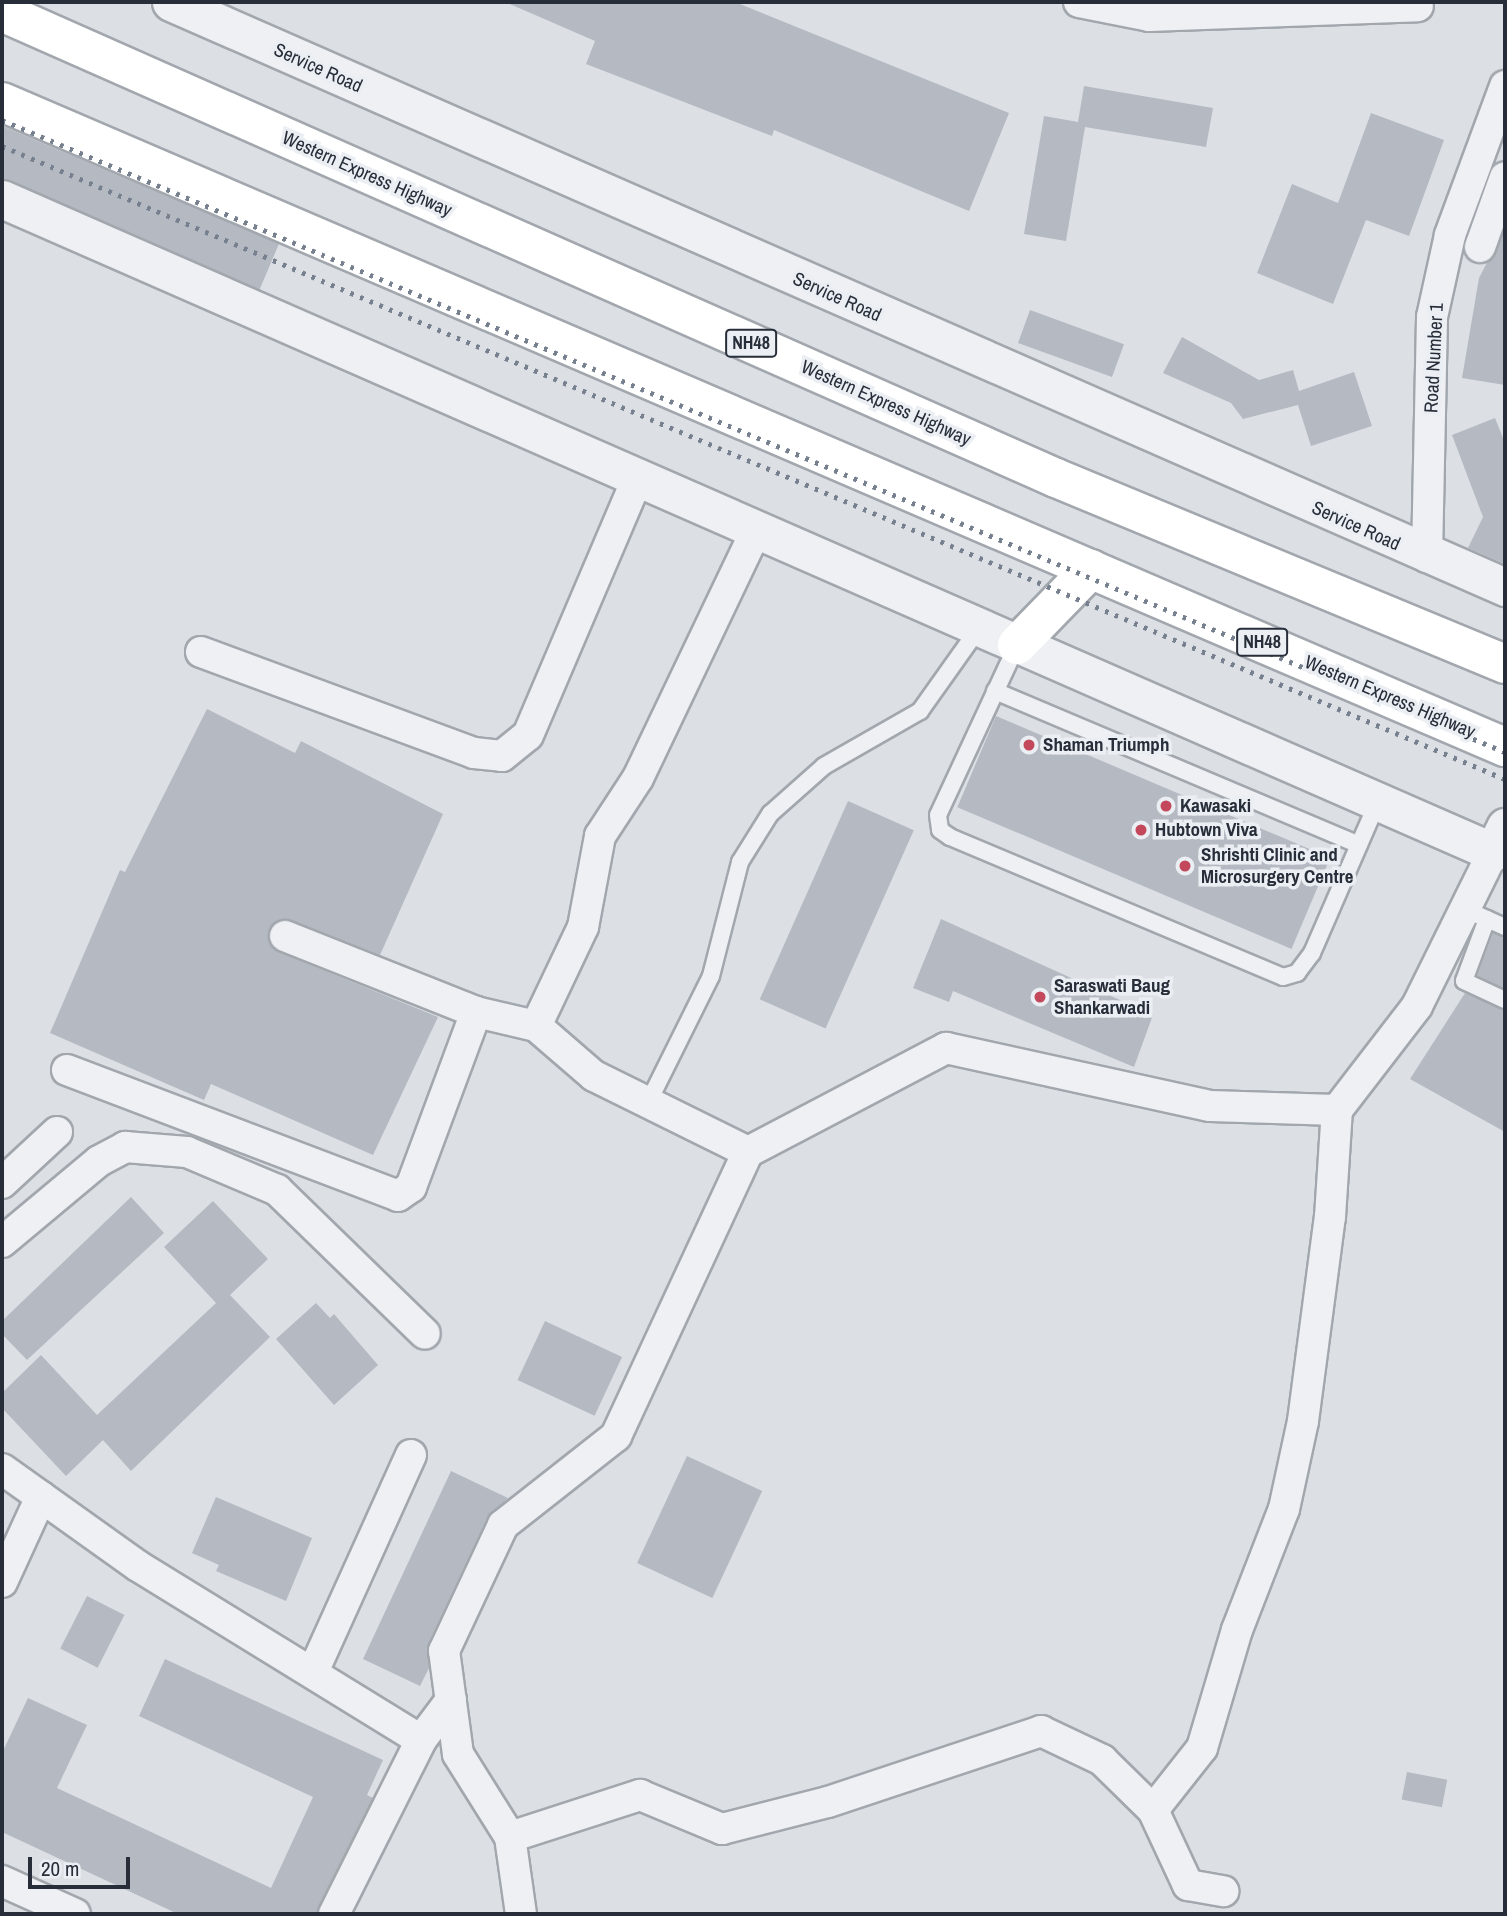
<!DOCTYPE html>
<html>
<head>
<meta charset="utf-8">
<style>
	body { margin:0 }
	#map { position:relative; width:1507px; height:1916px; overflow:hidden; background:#dce0e5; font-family:"Archivo Narrow",sans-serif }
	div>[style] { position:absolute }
	.building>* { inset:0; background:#b4b9c2; transform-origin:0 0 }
	.roads { filter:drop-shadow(2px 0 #a2a7ae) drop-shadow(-2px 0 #a2a7ae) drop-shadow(0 2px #a2a7ae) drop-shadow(0 -2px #a2a7ae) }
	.service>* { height:16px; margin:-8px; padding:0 8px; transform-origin:8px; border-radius:8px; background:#eff0f4 }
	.minor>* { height:30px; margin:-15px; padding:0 15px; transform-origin:15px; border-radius:15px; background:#eff0f4 }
	.tertiary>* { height:37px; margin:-18.5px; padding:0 18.5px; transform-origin:18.5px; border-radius:18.5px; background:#eff0f4 }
	.trunk>* { height:38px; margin:-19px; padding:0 19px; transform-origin:19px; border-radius:19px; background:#fff }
	.rail>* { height:5px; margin-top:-2.5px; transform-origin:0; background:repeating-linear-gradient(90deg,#77808e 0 3.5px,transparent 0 10.5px) }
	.dots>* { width:19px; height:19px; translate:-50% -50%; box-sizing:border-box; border:4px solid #ebeff3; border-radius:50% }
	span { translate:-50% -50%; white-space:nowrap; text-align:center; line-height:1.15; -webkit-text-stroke:7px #ebeff3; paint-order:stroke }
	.shield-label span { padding:2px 5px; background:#ebeff3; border:2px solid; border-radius:5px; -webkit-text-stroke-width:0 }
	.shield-label { font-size:18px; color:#272e3a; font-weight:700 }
	.street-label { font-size:19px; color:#272e3a }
	.poi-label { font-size:19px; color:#272e3a; font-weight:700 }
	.left { translate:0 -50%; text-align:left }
	.frame { position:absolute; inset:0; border:4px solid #272e3a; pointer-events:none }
	.scale { position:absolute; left:28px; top:1857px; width:102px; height:32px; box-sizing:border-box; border:4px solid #272e3a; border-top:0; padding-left:9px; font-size:21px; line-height:24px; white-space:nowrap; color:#272e3a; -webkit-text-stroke:5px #ebeff3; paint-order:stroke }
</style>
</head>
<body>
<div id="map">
	<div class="building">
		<i style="clip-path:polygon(505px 2px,735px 2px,1009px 113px,969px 211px,774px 130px,772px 136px,586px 64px,595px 41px)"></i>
		<i style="clip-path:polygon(1084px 86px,1213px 108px,1206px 147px,1085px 127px,1066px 241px,1024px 234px,1044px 116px,1078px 122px)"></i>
		<i style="clip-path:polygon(1371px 113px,1444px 140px,1409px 236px,1366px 220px,1333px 304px,1257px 273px,1292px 184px,1338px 203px)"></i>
		<i style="left:2px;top:126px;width:301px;height:52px;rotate:23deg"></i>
		<i style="clip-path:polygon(1505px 228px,1505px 385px,1462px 378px,1479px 278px)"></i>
		<i style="left:1030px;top:310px;width:100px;height:35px;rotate:20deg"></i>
		<i style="clip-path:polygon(1182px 337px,1259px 380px,1293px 370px,1299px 391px,1354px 372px,1372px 426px,1311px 446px,1298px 405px,1243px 419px,1231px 403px,1163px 373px)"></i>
		<i style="clip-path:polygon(1495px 418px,1505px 443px,1505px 564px,1468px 548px,1483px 517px,1452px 435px)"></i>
		<i style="clip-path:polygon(207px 709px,295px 753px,301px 741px,443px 814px,380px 955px,291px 920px,269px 930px,279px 952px,438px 1017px,373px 1155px,211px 1084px,204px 1100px,50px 1033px,120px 870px,125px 872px)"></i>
		<i style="left:996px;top:716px;width:363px;height:99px;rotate:23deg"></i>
		<i style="left:848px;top:801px;width:72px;height:217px;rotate:24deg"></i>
		<i style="clip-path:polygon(941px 919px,1153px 1015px,1134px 1067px,953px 991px,949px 1002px,913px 988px)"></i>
		<i style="clip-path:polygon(1493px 933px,1505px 937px,1505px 989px,1477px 976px)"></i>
		<i style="clip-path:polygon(1465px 993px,1505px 1010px,1505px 1132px,1410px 1079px)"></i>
		<i style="clip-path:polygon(131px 1197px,164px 1233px,27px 1360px,2px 1334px,2px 1321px)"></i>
		<i style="clip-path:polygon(213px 1201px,268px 1259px,230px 1295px,270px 1337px,131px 1471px,103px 1440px,66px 1476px,2px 1408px,2px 1393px,41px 1355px,97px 1415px,216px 1303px,164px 1247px)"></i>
		<i style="clip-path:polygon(316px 1303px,330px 1318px,334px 1314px,378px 1365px,334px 1405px,276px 1339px)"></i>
		<i style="left:545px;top:1321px;width:85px;height:65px;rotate:25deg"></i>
		<i style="left:687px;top:1456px;width:83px;height:118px;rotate:25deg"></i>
		<i style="clip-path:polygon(451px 1471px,508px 1498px,487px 1518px,428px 1644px,429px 1668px,420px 1686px,363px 1659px)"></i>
		<i style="clip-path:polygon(216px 1497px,312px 1538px,286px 1601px,216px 1571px,219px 1565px,192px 1553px)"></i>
		<i style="left:87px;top:1596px;width:42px;height:59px;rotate:27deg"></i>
		<i style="clip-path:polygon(165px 1659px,383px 1760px,367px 1795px,373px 1798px,317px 1914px,178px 1914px,2px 1832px,2px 1753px,28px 1698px,87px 1725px,57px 1788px,271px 1888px,313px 1797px,139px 1716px)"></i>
		<i style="left:1407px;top:1772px;width:41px;height:28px;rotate:11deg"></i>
	</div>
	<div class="roads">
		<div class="service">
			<i style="left:1017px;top:645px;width:187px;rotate:114.9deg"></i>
			<i style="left:938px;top:815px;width:15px;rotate:82deg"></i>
			<i style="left:940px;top:830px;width:12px;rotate:35deg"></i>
			<i style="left:950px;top:837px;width:361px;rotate:22.8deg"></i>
			<i style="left:1283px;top:977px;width:15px;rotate:-16deg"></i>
			<i style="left:1297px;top:973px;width:25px;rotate:-53deg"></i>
			<i style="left:1312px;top:953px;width:166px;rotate:-66.5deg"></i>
			<i style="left:995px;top:691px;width:395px;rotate:22.9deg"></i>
			<i style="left:1478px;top:915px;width:30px;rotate:24deg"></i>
			<i style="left:1487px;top:919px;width:66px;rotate:110.4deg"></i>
			<i style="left:1464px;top:981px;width:45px;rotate:24.9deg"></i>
			<i style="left:646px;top:1107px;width:146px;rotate:-63.6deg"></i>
			<i style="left:711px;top:976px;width:118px;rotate:-75.7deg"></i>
			<i style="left:740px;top:862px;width:57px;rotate:-58deg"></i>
			<i style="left:770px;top:814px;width:72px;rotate:-41.6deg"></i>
			<i style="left:824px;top:766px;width:111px;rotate:-29.8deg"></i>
			<i style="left:920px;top:711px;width:102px;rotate:-54.6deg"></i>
		</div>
		<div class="minor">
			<i style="left:1079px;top:2px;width:71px;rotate:11.3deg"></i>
			<i style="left:1149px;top:16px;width:269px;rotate:-2.1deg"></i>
			<i style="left:1480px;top:247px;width:74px;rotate:-70.3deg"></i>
			<i style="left:1427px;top:557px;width:240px;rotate:-88.8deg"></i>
			<i style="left:1432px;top:317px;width:84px;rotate:-77.6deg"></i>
			<i style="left:1450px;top:235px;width:159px;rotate:-69.7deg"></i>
			<i style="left:201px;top:652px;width:291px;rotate:20.3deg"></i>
			<i style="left:474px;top:753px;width:28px;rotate:6deg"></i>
			<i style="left:502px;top:756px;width:33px;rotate:-39deg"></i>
			<i style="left:528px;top:735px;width:278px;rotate:-66.9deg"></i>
			<i style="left:285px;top:936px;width:206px;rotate:21.7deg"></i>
			<i style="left:67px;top:1070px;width:354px;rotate:20.8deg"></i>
			<i style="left:398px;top:1196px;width:16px;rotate:-35deg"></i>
			<i style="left:411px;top:1187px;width:187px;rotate:-69.6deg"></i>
			<i style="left:476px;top:1012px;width:62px;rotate:13.1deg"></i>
			<i style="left:748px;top:1152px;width:172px;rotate:-153.7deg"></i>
			<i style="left:594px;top:1076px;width:77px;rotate:-139.2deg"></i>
			<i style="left:536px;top:1026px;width:110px;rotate:-64.6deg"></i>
			<i style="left:583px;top:927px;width:93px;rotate:-79.4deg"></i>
			<i style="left:600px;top:836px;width:69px;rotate:-56.8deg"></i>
			<i style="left:638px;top:778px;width:274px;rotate:-64.5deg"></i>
			<i style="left:2px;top:1183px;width:75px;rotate:-42.8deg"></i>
			<i style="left:2px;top:1242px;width:126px;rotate:-39.9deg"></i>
			<i style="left:99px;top:1161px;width:30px;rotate:-28deg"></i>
			<i style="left:125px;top:1147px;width:62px;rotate:4.6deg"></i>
			<i style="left:187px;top:1152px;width:98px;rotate:22.9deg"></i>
			<i style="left:277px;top:1190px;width:206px;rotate:44.2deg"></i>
			<i style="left:2px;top:1469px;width:167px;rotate:35.5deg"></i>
			<i style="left:138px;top:1566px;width:332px;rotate:31.6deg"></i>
			<i style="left:421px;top:1740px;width:50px;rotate:-53.1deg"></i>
			<i style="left:2px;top:1582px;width:94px;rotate:-65.4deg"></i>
			<i style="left:313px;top:1672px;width:238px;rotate:-65.7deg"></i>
			<i style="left:1153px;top:1810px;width:79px;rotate:-51.7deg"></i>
			<i style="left:1202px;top:1748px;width:123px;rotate:-73.5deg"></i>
			<i style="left:1237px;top:1630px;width:130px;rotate:-68.8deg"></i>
			<i style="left:1284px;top:1509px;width:90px;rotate:-77.8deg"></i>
			<i style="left:1303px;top:1421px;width:206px;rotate:-82.5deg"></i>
			<i style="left:1330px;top:1217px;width:107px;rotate:-86.3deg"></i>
			<i style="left:510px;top:1837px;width:137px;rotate:-17.9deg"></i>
			<i style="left:640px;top:1795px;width:89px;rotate:22.5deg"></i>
			<i style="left:722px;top:1829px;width:109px;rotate:-14.3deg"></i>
			<i style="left:828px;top:1802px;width:225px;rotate:-18.4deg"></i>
			<i style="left:1041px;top:1731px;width:68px;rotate:25.4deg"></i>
			<i style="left:1102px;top:1760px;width:71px;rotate:44.4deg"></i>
			<i style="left:1153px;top:1810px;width:83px;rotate:65deg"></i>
			<i style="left:1188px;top:1885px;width:36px;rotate:10deg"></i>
			<i style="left:2px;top:1881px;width:80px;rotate:24.3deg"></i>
			<i style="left:334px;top:1914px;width:195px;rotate:-63.4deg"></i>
			<i style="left:521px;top:1914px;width:78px;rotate:-98.1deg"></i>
			<i style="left:510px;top:1837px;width:98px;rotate:-122.1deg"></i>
			<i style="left:458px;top:1754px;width:104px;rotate:-97.7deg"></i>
			<i style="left:444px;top:1651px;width:139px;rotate:-64.9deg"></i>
			<i style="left:503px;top:1525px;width:144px;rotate:-38.2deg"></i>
			<i style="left:616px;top:1436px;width:313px;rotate:-65.1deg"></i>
			<i style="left:748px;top:1152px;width:224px;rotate:-27.7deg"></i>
			<i style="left:946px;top:1048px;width:270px;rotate:12.4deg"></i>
			<i style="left:1210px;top:1106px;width:127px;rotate:1.8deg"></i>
			<i style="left:1337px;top:1110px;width:131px;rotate:-52.4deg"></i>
			<i style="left:1417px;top:1006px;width:172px;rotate:-63.7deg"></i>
		</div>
		<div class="tertiary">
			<i style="left:171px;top:2px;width:1457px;rotate:23.68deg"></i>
			<i style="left:2px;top:199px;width:1628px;rotate:23.65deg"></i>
			<i style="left:1493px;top:852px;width:28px;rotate:-64deg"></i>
		</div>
		<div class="trunk">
			<i style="left:2px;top:12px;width:1152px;rotate:23.85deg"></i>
			<i style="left:1056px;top:478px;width:486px;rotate:22.5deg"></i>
			<i style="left:2px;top:102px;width:1636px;rotate:23.23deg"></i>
			<i style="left:1017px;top:645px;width:106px;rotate:-45.8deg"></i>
		</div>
	</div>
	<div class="rail">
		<i style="left:2px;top:120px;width:1630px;rotate:22.81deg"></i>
		<i style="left:2px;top:146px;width:1631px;rotate:22.84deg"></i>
	</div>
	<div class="dots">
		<i style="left:1029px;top:745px;background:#c3485b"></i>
		<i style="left:1166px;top:806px;background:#c3485b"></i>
		<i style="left:1141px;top:830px;background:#c3485b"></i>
		<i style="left:1185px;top:866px;background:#c3485b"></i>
		<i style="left:1040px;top:997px;background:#c3485b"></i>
	</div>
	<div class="shield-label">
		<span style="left:751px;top:343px">NH48</span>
		<span style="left:1262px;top:642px">NH48</span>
	</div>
	<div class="street-label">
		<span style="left:318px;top:68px;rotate:24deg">Service Road</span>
		<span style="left:367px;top:174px;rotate:24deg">Western Express Highway</span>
		<span style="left:837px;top:297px;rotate:24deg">Service Road</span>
		<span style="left:1434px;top:358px;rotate:-87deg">Road Number 1</span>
		<span style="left:886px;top:403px;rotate:24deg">Western Express Highway</span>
		<span style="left:1356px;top:526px;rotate:24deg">Service Road</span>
		<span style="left:1390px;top:697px;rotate:23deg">Western Express Highway</span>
	</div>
	<div class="poi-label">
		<span class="left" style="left:1043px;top:745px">Shaman Triumph</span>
		<span class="left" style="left:1180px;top:806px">Kawasaki</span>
		<span class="left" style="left:1155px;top:830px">Hubtown Viva</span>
		<span class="left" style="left:1201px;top:866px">Shrishti Clinic and<br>Microsurgery Centre</span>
		<span class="left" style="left:1054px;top:997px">Saraswati Baug<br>Shankarwadi</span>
	</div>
	<div class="frame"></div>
	<div class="scale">20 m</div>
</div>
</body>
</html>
